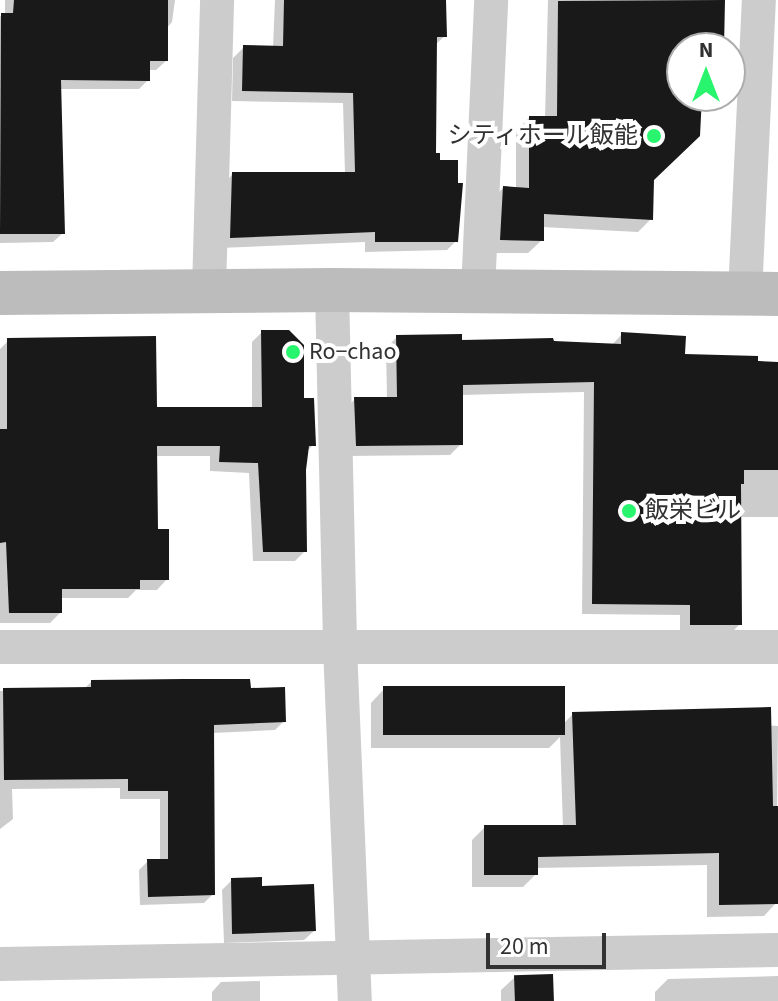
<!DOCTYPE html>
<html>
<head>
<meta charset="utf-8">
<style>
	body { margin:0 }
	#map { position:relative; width:778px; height:1001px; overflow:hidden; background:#fff; font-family:"Source Sans 3","Noto Sans JP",sans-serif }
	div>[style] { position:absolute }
	.shadow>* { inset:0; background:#0003 }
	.building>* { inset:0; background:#191919; transform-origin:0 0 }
	.street>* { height:34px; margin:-17px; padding:0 17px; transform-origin:17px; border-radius:17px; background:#ccc }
	.secondary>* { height:44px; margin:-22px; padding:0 22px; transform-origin:22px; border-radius:22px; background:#bcbcbc }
	.dots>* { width:22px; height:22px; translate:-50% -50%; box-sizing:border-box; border:4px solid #fff; border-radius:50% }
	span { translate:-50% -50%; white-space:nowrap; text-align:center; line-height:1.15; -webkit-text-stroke:8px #fff; paint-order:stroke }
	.poi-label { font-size:24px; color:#323232 }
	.right { translate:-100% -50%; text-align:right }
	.left { translate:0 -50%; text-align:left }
	.north { position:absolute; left:666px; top:32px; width:80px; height:80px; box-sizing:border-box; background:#fff; border:2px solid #adadad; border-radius:50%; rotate:0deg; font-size:22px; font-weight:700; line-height:32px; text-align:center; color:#323232 }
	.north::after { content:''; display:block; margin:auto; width:28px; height:36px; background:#28f46e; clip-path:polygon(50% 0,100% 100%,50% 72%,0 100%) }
	.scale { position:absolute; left:486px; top:933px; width:120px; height:36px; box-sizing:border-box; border:4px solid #323232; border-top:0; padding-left:10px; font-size:24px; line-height:28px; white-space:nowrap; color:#323232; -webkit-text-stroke:6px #fff; paint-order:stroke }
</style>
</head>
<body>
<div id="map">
	<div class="shadow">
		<i style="clip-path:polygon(5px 0,175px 0,172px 22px,166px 29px,166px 61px,156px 70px,148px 70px,148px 80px,139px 89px,60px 89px,63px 233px,53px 242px,0 243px,0 16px,5px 15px)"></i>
		<i style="clip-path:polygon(275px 0,444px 0,445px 36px,435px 45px,434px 155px,456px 185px,461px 185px,458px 239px,447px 250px,365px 252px,365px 242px,220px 248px,222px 185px,233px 174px,345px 174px,343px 103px,232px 101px,233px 58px,244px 47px,273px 48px)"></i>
		<i style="clip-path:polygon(548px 0,723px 0,722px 48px,682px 48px,682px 96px,700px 96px,652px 180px,651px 219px,638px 232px,542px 227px,542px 240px,528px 253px,488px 253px,490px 201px,503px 188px,516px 189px,516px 131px,529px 118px,545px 118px)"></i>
		<i style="clip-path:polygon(262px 332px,302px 400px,313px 445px,306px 452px,304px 469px,305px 551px,295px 561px,253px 561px,249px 473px,210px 471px,210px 456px,155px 456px,156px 531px,167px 579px,157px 590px,136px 590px,128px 598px,60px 598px,60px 613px,50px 623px,0 623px,0 349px,9px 340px,155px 409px,252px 409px,252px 342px)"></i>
		<i style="clip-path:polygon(622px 334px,683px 356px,778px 364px,778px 517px,739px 517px,740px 624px,729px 635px,680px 635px,680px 615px,582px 614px,584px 392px,461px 395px,461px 444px,450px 455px,345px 456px,344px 410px,355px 399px,387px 399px,386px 348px,397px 337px,611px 346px)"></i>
		<i style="clip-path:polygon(91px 682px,249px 690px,284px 721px,275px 730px,212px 733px,213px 894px,204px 903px,140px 905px,139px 870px,148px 861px,160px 861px,160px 799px,120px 799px,120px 788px,12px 789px,13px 819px,0 829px,0 691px,83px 690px)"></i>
		<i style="clip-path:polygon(384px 689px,563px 724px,573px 714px,778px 726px,776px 903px,764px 916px,707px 917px,707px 865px,536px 868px,536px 874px,523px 887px,472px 887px,472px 840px,485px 827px,563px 827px,560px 737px,549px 748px,371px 748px,371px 703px)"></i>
		<i style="clip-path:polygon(232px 880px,260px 888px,314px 931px,304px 940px,224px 943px,222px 890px)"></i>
		<i style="clip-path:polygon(778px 976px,778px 1001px,655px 1001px,655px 992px,668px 979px)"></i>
		<i style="clip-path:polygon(515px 977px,552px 1001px,501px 1001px,501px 990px)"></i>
		<i style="clip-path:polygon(260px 981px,260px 1001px,212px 1001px,212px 992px,221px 982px)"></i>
	</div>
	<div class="building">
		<i style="clip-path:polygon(14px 0,168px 0,168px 61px,150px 61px,150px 81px,61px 80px,65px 234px,0 234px,1px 13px,13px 13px)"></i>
		<i style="clip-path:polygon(284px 0,446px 0,447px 37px,437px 37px,436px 153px,440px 153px,440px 160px,458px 160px,458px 183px,463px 183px,458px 242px,375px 242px,375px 232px,230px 238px,232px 172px,355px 172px,353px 93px,242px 91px,243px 45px,283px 46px)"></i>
		<i style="clip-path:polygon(725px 0,724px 48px,682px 48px,682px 96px,702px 96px,700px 136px,654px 180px,653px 220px,544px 214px,544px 241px,500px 240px,503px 186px,529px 188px,529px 116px,557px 116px,558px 1px)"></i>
		<i style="clip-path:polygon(261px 330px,289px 330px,304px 345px,304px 398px,314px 398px,316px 446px,309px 446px,306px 470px,307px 552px,263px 552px,258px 463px,219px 462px,220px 446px,157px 446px,158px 529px,169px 529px,169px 580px,140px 580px,140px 589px,62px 589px,62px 613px,9px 613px,6px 542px,0 543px,0 429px,7px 429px,7px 338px,156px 336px,157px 407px,262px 407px)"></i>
		<i style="clip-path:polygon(621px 332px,686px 336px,685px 354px,758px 356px,758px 361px,778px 362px,778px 470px,744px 470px,744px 484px,741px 484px,742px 625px,690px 625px,690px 605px,592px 604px,594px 382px,463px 385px,463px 445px,356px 446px,354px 397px,397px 397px,396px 335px,462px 334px,462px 340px,553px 338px,554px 341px,621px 344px)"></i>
		<i style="clip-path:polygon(184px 679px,250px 679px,251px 688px,285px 687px,286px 722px,214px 725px,215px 895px,148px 897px,147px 859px,168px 859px,168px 791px,128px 791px,128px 779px,4px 780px,3px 688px,91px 687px,91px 680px)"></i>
		<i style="left:565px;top:686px;width:49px;height:182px;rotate:90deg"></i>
		<i style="clip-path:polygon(771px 707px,773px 806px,778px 806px,778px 904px,719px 905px,719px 853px,538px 857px,538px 875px,484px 875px,484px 825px,576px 825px,572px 712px)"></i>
		<i style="clip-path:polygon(262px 877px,262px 886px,314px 884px,316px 931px,232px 934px,231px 878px)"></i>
		<i style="left:553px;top:974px;width:27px;height:39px;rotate:88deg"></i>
	</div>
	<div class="street">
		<i style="left:209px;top:290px;width:290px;rotate:-88.4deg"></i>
		<i style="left:332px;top:290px;width:357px;rotate:88.7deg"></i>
		<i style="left:340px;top:647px;width:354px;rotate:87.6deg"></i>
		<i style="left:478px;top:291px;width:291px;rotate:-87.4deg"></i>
		<i style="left:745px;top:294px;width:294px;rotate:-87.3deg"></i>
		<i style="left:0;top:647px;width:778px"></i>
		<i style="left:0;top:964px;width:778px;rotate:-1.03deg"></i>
	</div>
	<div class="secondary">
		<i style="left:0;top:293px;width:332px;rotate:-0.5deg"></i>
		<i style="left:332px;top:290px;width:446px;rotate:0.5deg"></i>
	</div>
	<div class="dots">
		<i style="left:654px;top:136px;background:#28f46e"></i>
		<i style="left:293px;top:352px;background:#28f46e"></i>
		<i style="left:629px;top:511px;background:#28f46e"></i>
	</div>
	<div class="poi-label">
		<span class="right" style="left:638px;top:136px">シティホール飯能</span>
		<span class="left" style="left:309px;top:352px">Ro−chao</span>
		<span class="left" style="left:645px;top:511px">飯栄ビル</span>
	</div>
	<div class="north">N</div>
	<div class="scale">20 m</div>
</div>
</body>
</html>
